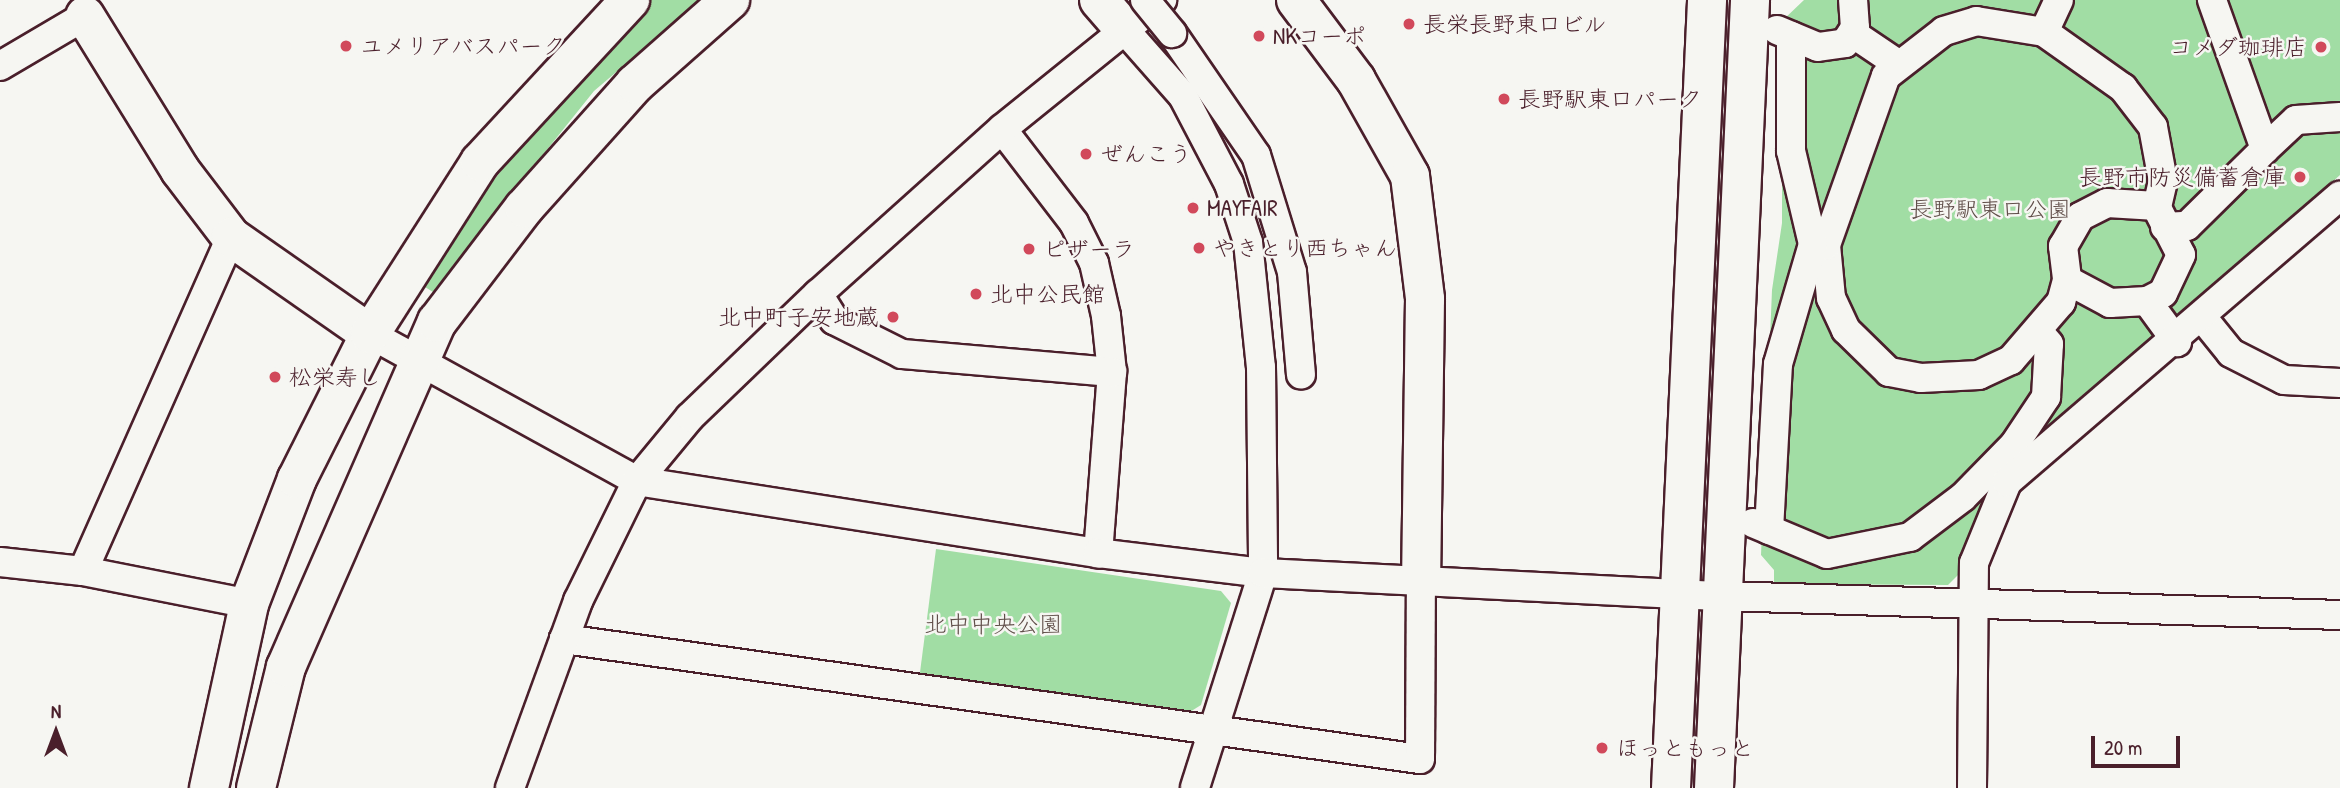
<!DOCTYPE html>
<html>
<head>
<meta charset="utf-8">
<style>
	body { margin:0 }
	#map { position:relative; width:2340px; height:788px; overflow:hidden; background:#f6f6f2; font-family:"Patrick Hand","Klee One",sans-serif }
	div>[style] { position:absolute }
	.green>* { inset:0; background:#a1dda4 }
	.roads { filter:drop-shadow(2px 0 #4a1f2b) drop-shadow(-2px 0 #4a1f2b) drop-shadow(0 2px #4a1f2b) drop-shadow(0 -2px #4a1f2b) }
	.street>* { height:28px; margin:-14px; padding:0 14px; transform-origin:14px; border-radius:14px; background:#f6f6f2 }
	.secondary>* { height:38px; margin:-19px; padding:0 19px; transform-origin:19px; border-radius:19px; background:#f6f6f2 }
	.bridges { filter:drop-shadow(2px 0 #4a1f2b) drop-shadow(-2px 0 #4a1f2b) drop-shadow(0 2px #4a1f2b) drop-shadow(0 -2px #4a1f2b) }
	.street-bridge>* { height:28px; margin:-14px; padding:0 14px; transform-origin:14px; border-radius:14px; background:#f6f6f2 }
	.dots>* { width:19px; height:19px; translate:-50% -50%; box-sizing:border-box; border:4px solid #f6f6f2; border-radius:50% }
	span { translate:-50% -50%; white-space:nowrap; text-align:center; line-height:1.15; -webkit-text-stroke:5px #f6f6f2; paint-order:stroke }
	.poi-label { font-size:23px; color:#4a1f2b }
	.left { translate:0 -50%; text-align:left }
	.right { translate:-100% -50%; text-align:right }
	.park-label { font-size:23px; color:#604e49 }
	.north { position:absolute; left:21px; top:697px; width:70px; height:70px; -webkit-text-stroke:5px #f6f6f2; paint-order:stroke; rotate:0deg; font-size:19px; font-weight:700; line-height:28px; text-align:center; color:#4a1f2b }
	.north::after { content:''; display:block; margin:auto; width:24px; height:32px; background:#4a1f2b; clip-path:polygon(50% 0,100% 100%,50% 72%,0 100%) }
	.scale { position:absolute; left:2091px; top:736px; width:89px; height:32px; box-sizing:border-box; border:4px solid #4a1f2b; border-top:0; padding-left:9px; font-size:21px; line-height:24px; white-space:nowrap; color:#4a1f2b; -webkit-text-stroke:5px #f6f6f2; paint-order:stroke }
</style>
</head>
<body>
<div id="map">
	<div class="green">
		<i style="clip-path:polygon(649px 0,701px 0,594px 91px,433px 292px,417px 282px,565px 86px)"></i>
		<i style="clip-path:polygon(1804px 0,2340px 0,2340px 175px,1999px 482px,1965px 568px,1948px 585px,1774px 584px,1774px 570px,1761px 555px,1772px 290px,1782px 223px,1782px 21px)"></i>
		<i style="clip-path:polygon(936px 549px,1221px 591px,1231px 603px,1201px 705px,1185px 715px,919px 680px)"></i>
	</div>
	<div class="roads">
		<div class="street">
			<i style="left:1976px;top:21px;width:69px;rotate:9.2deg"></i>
			<i style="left:2044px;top:32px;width:97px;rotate:35.3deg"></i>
			<i style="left:2123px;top:88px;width:49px;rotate:52.4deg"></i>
			<i style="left:2153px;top:127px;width:55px;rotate:79.5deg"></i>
			<i style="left:2163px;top:181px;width:26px;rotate:103deg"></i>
			<i style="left:2157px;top:206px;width:50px;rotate:-176.6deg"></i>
			<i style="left:2107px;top:203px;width:30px;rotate:153deg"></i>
			<i style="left:2080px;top:217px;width:34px;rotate:120deg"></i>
			<i style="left:2063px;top:246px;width:34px;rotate:83deg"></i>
			<i style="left:2067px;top:280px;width:23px;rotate:105deg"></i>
			<i style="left:2061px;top:302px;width:77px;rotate:130.8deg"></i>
			<i style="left:2011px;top:360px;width:35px;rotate:155deg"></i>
			<i style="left:1979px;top:375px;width:58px;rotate:177deg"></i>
			<i style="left:1921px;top:378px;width:33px;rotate:-169deg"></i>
			<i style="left:1889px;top:372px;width:60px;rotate:-135.7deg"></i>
			<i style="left:1846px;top:330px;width:35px;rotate:-115deg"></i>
			<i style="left:1831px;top:298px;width:53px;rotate:-95.4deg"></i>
			<i style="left:1826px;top:245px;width:179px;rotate:-70.5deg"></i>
			<i style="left:1886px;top:76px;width:73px;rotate:-37.8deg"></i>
			<i style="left:1944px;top:31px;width:34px;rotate:-17deg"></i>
			<i style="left:1123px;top:28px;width:91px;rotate:48.6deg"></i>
			<i style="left:1183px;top:96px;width:99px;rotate:62.4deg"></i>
			<i style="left:1229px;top:184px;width:61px;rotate:71.9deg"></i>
			<i style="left:1248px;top:242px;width:126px;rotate:84.1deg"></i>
			<i style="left:1261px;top:367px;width:206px;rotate:89.4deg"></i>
			<i style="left:1263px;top:573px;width:225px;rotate:107.6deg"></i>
			<i style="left:1777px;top:30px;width:44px;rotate:22.5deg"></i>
			<i style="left:1818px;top:47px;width:27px;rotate:-8deg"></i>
			<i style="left:1845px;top:43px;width:18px;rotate:-56deg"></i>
			<i style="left:1855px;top:28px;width:28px;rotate:-94deg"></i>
			<i style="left:2044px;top:32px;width:35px;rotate:-65deg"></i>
			<i style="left:1172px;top:33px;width:148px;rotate:55.5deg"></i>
			<i style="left:1256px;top:155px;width:122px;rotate:72.9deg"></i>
			<i style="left:1292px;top:272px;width:103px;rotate:85deg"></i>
			<i style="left:1852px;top:33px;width:55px;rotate:34deg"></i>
			<i style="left:0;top:66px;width:99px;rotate:-30.5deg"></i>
			<i style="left:1002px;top:129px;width:118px;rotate:52.5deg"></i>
			<i style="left:1074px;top:223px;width:45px;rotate:63.4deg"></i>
			<i style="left:1094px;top:263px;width:54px;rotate:77.2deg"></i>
			<i style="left:1106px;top:316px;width:56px;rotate:83.9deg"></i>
			<i style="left:1112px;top:372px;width:182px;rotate:94.4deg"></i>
			<i style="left:2265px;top:149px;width:42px;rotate:-43.1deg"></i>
			<i style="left:2296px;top:120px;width:44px;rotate:-3.9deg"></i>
			<i style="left:2159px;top:212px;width:48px;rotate:62.9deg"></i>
			<i style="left:2181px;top:255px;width:42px;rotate:115.3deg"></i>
			<i style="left:2163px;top:293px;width:18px;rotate:153deg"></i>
			<i style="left:2147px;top:301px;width:51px;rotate:53.8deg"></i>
			<i style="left:2165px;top:227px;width:22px;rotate:-3deg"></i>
			<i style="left:2187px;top:226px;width:110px;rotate:-44.6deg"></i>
			<i style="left:2265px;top:149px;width:158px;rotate:-109.6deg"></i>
			<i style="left:2067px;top:280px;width:49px;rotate:28.1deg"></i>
			<i style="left:2110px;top:303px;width:37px;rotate:-3deg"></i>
			<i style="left:818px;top:294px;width:31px;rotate:58deg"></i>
			<i style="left:834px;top:320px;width:76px;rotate:26.6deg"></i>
			<i style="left:902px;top:354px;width:211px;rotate:4.9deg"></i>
			<i style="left:2202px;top:317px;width:46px;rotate:51.1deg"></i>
			<i style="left:2231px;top:353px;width:59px;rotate:27deg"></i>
			<i style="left:2284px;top:380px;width:56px;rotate:3.1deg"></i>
			<i style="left:370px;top:334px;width:305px;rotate:28.8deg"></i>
			<i style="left:637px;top:481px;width:467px;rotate:8.9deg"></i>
			<i style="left:1098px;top:553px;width:166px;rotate:6.9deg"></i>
			<i style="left:1263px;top:573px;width:460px;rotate:2.9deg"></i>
			<i style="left:1722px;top:596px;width:618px;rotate:1.76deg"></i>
			<i style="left:1753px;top:523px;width:80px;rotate:22.7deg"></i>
			<i style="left:1827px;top:554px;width:85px;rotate:-11.6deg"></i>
			<i style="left:1910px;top:537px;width:66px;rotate:-37deg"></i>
			<i style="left:1963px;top:497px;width:73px;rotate:-45.6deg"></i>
			<i style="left:2014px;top:445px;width:58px;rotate:-56.3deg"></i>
			<i style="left:2046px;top:397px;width:53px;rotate:-86.8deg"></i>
			<i style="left:2049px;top:344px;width:17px;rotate:-130deg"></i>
			<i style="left:1769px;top:530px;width:166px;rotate:-86.9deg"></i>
			<i style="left:1778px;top:364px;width:125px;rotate:-73.7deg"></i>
			<i style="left:1813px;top:244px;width:96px;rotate:-103.3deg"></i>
			<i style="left:1791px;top:151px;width:115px;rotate:-90deg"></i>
			<i style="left:0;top:562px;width:83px;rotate:6.2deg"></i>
			<i style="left:83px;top:571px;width:169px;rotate:11.2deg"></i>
			<i style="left:83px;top:571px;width:365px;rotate:-66.1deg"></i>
			<i style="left:564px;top:639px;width:864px;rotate:7.98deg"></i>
			<i style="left:1420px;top:759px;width:181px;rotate:-89.7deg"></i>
			<i style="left:510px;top:788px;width:199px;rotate:-70deg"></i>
			<i style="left:578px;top:601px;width:134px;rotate:-63.8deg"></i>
			<i style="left:637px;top:481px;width:83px;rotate:-50.4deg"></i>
			<i style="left:690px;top:417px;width:178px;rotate:-43.9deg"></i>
			<i style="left:818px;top:294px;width:247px;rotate:-41.9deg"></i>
			<i style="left:1002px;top:129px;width:206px;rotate:-38.9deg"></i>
			<i style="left:1972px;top:788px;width:225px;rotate:-89.5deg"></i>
			<i style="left:1974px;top:563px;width:87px;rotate:-67.8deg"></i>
			<i style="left:2007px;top:482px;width:439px;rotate:-40.7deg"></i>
		</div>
		<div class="secondary">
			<i style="left:1099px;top:0;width:37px;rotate:49deg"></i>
			<i style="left:1296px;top:0;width:100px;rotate:53.1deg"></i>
			<i style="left:1356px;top:80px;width:110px;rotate:60.6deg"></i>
			<i style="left:1410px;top:176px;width:124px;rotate:83deg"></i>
			<i style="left:1425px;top:299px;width:279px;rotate:90.8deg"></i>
			<i style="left:85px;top:16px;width:181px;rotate:58.3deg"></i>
			<i style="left:180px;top:170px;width:84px;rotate:52.7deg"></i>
			<i style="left:231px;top:237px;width:169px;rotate:34.9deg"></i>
			<i style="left:209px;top:788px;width:188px;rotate:-77.7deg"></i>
			<i style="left:249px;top:604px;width:134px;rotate:-69deg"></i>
			<i style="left:297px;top:479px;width:162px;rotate:-63.3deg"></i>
			<i style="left:370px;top:334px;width:204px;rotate:-57.4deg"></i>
			<i style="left:480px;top:162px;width:221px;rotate:-47.2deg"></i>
			<i style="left:256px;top:788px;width:125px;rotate:-76.1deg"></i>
			<i style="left:286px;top:667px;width:377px;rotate:-66.4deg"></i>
			<i style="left:437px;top:322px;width:143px;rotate:-52.7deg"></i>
			<i style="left:524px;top:208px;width:166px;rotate:-48.2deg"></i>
			<i style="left:635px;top:84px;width:127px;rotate:-41.5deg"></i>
			<i style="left:1671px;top:788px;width:789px;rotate:-87.38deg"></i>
			<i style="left:1714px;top:788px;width:789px;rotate:-87.38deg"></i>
		</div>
	</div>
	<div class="bridges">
		<div class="street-bridge">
			<i style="left:1145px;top:0;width:43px;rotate:50.7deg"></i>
		</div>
	</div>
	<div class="dots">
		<i style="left:1409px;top:24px;background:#d1495b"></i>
		<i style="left:1259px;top:36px;background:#d1495b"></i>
		<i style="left:346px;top:46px;background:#d1495b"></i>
		<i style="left:2321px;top:47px;background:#d1495b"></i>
		<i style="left:1504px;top:99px;background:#d1495b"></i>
		<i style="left:1086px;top:154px;background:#d1495b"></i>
		<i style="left:2300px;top:177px;background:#d1495b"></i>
		<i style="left:1193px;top:208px;background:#d1495b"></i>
		<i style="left:1199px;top:248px;background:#d1495b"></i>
		<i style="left:1029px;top:249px;background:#d1495b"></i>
		<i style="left:976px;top:294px;background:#d1495b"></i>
		<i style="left:893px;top:317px;background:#d1495b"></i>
		<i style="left:275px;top:377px;background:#d1495b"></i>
		<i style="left:1602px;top:748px;background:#d1495b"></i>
	</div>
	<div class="poi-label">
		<span class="left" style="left:1423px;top:24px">長栄長野東口ビル</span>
		<span class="left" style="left:1273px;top:36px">NKコーポ</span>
		<span class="left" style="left:360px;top:46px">ユメリアバスパーク</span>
		<span class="right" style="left:2307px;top:47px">コメダ珈琲店</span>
		<span class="left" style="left:1518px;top:99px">長野駅東口パーク</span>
		<span class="left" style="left:1100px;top:154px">ぜんこう</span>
		<span class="right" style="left:2286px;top:177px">長野市防災備蓄倉庫</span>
		<span class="left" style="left:1207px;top:208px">MAYFAIR</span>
		<span class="left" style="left:1213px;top:248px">やきとり西ちゃん</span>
		<span class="left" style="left:1043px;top:249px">ピザーラ</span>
		<span class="left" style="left:990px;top:294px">北中公民館</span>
		<span class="right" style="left:879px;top:317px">北中町子安地蔵</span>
		<span class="left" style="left:289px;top:377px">松栄寿し</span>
		<span class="left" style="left:1616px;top:748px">ほっともっと</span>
	</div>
	<div class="park-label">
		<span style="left:1990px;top:209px">長野駅東口公園</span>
		<span style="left:993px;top:624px">北中中央公園</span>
	</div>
	<div class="north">N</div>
	<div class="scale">20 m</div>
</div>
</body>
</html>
